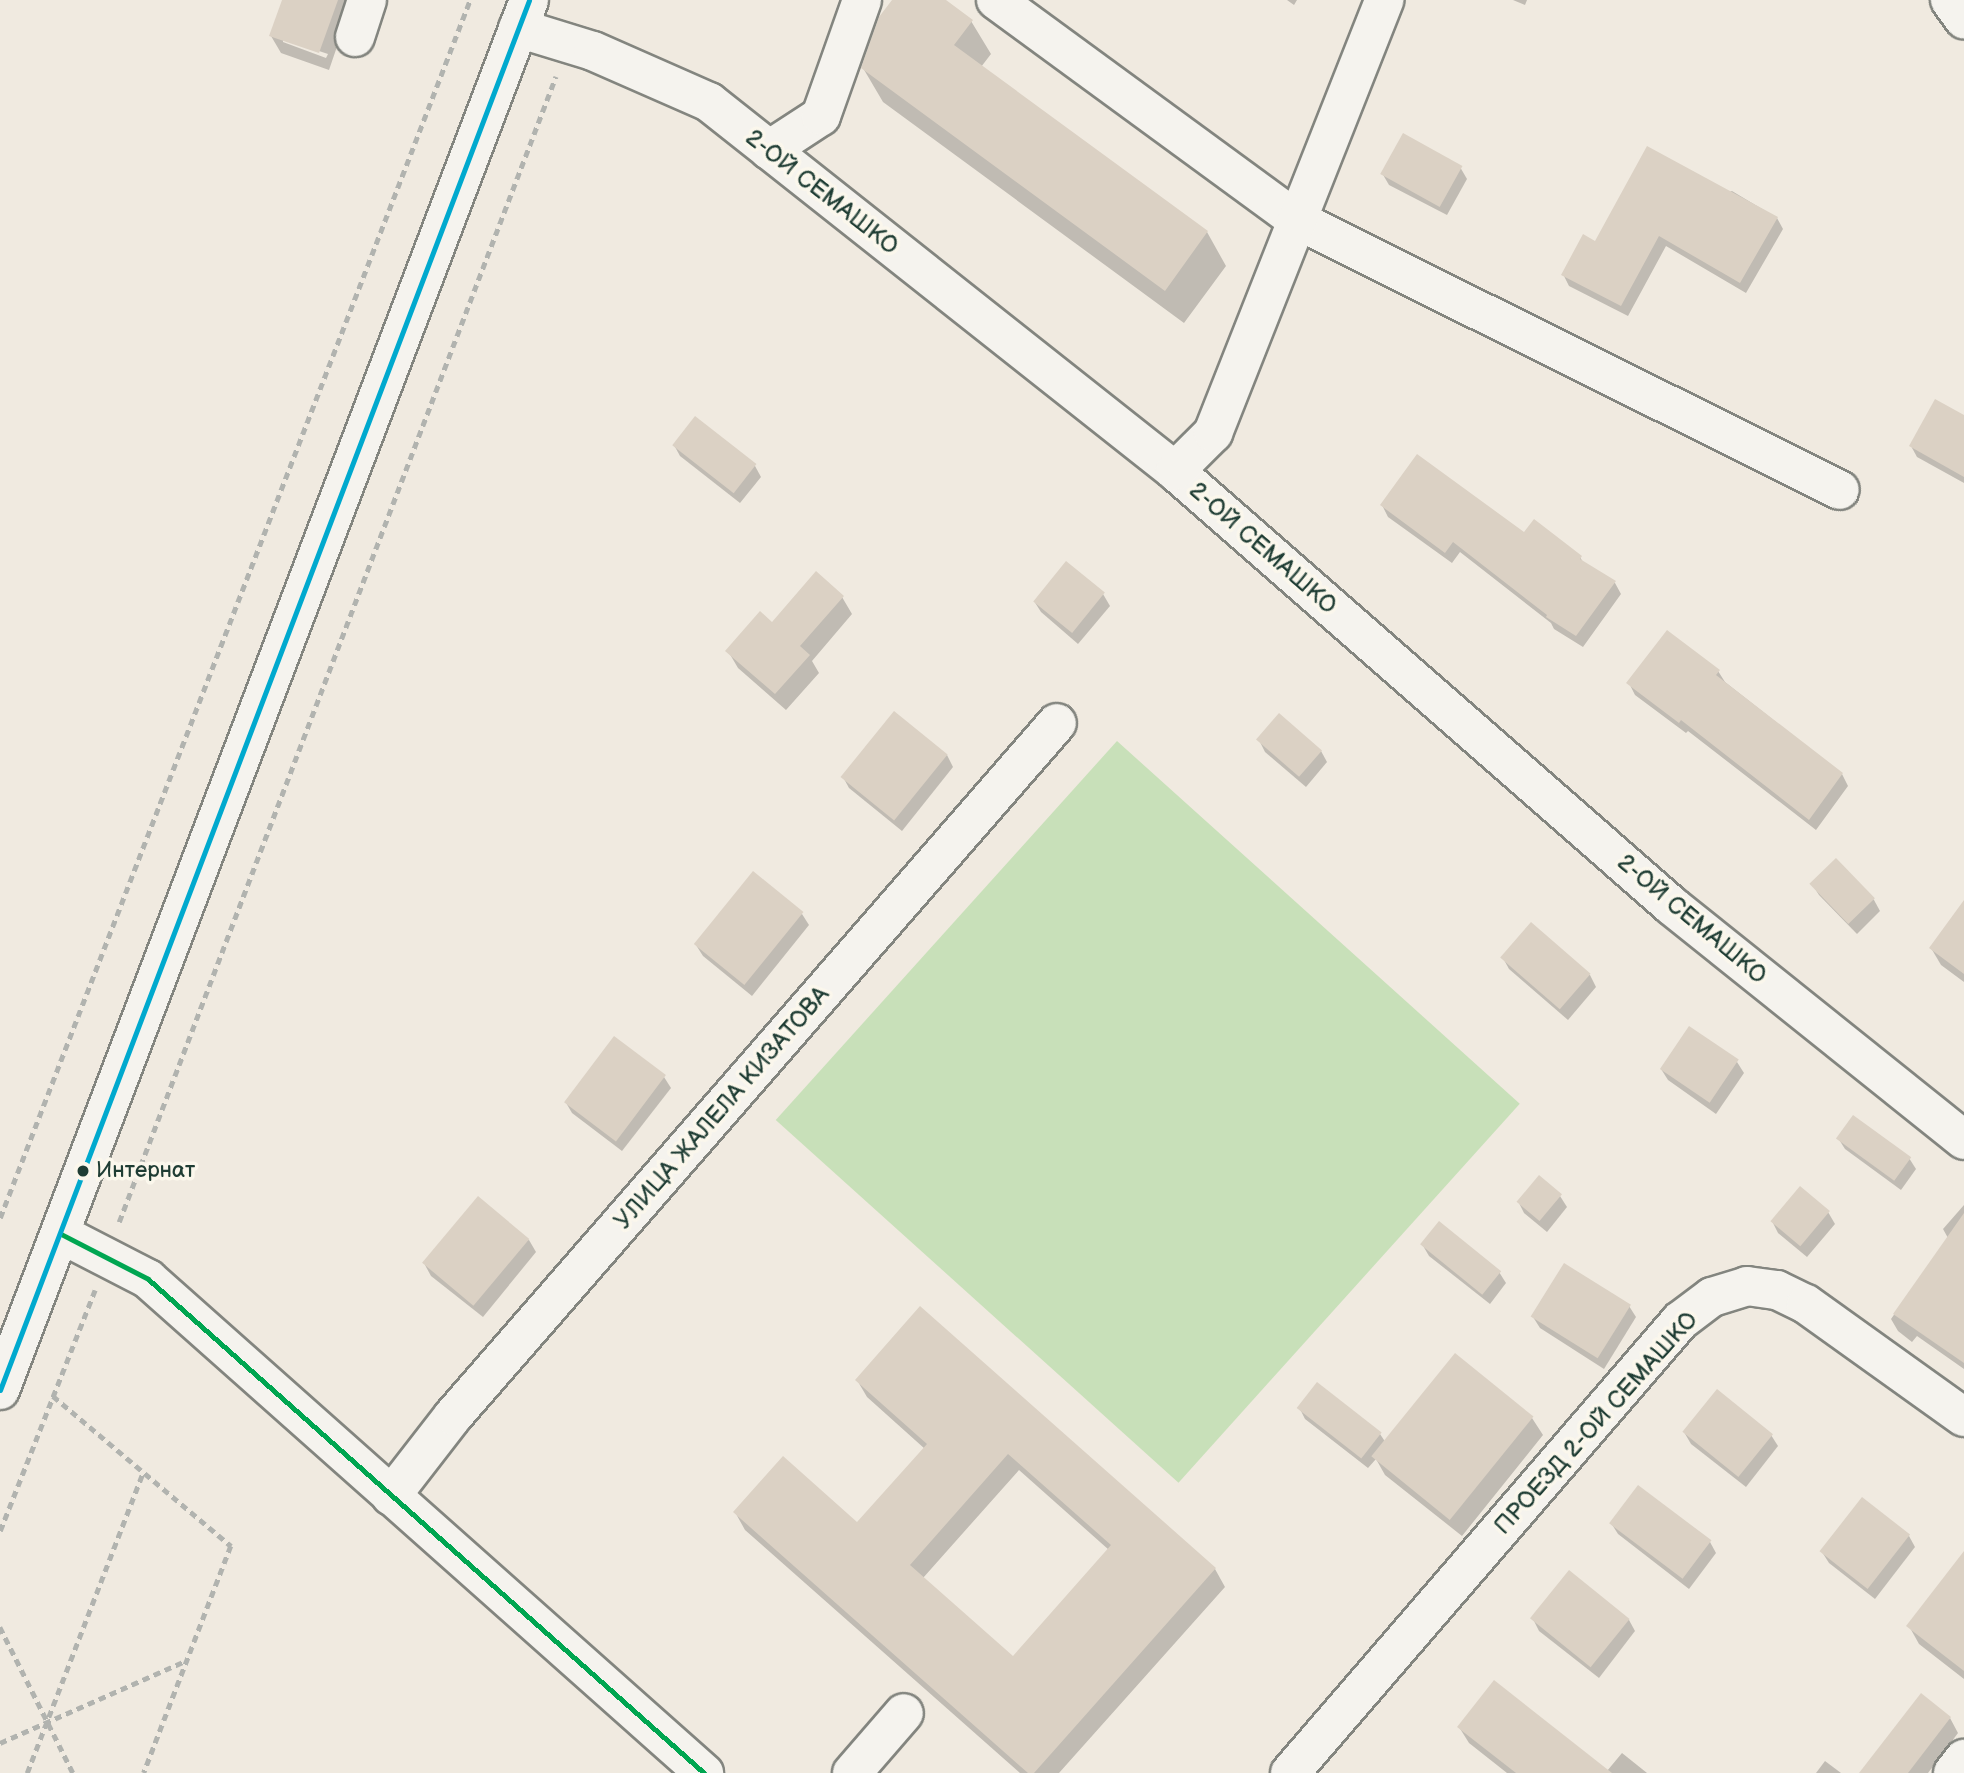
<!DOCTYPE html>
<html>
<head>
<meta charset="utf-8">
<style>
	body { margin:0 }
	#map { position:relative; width:1964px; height:1773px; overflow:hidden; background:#f0eae0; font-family:"Balsamiq Sans",sans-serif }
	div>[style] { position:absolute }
	.green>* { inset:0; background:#c8e0b9; transform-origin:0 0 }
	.shadow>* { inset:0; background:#0003 }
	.building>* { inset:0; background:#dbd1c4; transform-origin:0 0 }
	.path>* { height:4.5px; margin-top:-2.25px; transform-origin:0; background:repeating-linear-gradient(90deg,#b1b3af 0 7px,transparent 0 12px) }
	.roads { filter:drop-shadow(2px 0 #83857f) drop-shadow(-2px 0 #83857f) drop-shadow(0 2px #83857f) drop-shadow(0 -2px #83857f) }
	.minor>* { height:38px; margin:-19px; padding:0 19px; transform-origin:19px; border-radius:19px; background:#f5f3ee }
	.major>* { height:38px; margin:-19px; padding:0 19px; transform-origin:19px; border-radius:19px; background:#f5f3ee }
	.bus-1>* { height:5px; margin:-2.5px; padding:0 2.5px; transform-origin:2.5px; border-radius:2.5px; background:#00a651 }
	.bus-2>* { height:5px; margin:-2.5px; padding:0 2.5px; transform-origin:2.5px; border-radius:2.5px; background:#00a9ce }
	.dots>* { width:19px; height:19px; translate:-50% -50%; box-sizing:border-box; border:4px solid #fbf7ec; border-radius:50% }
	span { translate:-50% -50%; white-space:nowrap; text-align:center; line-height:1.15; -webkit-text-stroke:7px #fbf7ec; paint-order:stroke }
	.bus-label { font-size:22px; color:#1f3d34 }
	.left { translate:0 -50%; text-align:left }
	.street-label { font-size:24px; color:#1f3d34 }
</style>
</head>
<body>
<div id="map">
	<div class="green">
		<i style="left:1117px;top:741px;width:542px;height:510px;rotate:42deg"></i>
	</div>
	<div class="shadow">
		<i style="clip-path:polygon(evenodd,283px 0,353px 0,329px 70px,281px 53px,271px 36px,283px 0,283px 39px,328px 54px,326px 58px,283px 42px,283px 39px)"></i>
		<i style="clip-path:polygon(894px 0,943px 0,971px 21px,991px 54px,981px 67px,1207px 232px,1226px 266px,1184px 323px,883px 102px,863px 68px)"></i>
		<i style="clip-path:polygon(1287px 0,1297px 0,1294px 5px)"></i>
		<i style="clip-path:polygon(1513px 0,1527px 0,1525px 5px)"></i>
		<i style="clip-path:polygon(1460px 167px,1467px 179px,1447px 215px,1389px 185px,1382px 173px)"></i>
		<i style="clip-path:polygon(1732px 191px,1777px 218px,1783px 229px,1746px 293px,1666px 246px,1628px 316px,1569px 286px,1563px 274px,1596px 243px)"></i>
		<i style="clip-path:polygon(1964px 417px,1964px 483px,1917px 457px,1911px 446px)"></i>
		<i style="clip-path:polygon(695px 418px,755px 466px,761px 477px,740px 503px,680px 456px,674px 445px)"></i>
		<i style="clip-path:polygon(1382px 505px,1524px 534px,1580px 557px,1584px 564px,1615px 583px,1621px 594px,1583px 647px,1554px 629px,1551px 623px,1460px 552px,1452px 563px,1388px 517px)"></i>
		<i style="clip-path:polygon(1103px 594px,1110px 606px,1078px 644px,1041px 612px,1034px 601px)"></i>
		<i style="clip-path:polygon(842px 597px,852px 614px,812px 661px,819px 673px,786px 710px,738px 668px,728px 651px,772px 625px)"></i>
		<i style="clip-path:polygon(1718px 671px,1725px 682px,1842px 774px,1848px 786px,1816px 830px,1688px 731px,1686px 733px,1635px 695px,1629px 683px)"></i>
		<i style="clip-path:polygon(1259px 740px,1321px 751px,1327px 762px,1306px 787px,1265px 752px)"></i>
		<i style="clip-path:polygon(947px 755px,953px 767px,902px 831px,849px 788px,843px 777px)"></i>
		<i style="clip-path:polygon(1836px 861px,1874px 900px,1880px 911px,1857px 934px,1819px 895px,1812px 884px)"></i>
		<i style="clip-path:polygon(1964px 903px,1964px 982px,1941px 965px,1931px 948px)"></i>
		<i style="clip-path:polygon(802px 914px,809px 925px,752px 996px,703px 956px,696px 945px)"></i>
		<i style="clip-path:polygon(1503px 958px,1590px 975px,1596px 987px,1568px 1020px,1509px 969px)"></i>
		<i style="clip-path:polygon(1737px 1062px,1744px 1073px,1716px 1114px,1668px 1080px,1661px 1069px)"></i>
		<i style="clip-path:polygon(664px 1077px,671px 1088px,622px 1151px,572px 1113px,565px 1101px)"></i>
		<i style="clip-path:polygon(1838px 1138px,1909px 1158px,1916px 1169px,1901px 1190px,1845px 1149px)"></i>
		<i style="clip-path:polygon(1560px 1196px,1567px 1207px,1547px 1232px,1524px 1213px,1518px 1201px)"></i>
		<i style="clip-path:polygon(1964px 1205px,1964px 1369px,1917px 1336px,1912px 1342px,1898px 1331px,1891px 1319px,1948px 1238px,1943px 1229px)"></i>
		<i style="clip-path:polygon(1828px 1212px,1835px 1224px,1807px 1257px,1778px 1233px,1772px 1221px)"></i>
		<i style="clip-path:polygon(529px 1240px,536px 1252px,483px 1317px,431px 1276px,425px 1265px)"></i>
		<i style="clip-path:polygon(1422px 1244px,1499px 1272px,1506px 1283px,1490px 1304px,1429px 1256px)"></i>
		<i style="clip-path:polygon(1629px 1306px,1636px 1317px,1604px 1369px,1540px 1328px,1533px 1317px)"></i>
		<i style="clip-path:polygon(evenodd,920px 1308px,1215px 1569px,1225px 1587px,1059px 1773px,1020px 1773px,745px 1530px,735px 1512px,857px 1525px,925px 1449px,867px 1397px,857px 1380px,920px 1308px,1019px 1470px,1109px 1550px,1013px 1658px,923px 1578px,1019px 1470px)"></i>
		<i style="clip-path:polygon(1299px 1407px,1380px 1434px,1386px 1443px,1532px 1418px,1543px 1435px,1462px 1536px,1385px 1475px,1376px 1459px,1368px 1468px,1305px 1419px)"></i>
		<i style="clip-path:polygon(1684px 1432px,1771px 1435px,1778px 1446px,1746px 1487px,1691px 1444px)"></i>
		<i style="clip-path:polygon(1611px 1523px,1710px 1542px,1716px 1553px,1689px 1589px,1618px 1534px)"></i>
		<i style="clip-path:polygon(1909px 1536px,1915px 1547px,1875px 1599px,1829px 1563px,1822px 1552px)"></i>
		<i style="clip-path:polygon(1964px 1573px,1964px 1679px,1919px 1644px,1909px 1626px)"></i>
		<i style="clip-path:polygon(1533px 1619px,1629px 1620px,1635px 1631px,1599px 1678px,1539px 1631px)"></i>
		<i style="clip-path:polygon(1950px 1718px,1958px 1733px,1928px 1773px,1861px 1773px)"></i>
		<i style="clip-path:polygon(1459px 1727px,1607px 1771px,1622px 1753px,1647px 1773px,1507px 1773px,1469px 1743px)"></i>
		<i style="clip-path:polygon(1825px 1761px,1841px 1773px,1816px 1773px)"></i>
	</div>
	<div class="building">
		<i style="clip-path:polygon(282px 0,338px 0,319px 53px,269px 36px)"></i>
		<i style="clip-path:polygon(892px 0,946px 0,973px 20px,954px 45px,1208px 231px,1165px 291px,861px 68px,879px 17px)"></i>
		<i style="left:1403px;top:133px;width:68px;height:47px;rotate:29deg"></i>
		<i style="clip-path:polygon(1647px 146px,1778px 217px,1740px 283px,1659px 236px,1621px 306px,1561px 275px,1583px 234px,1595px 241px)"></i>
		<i style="clip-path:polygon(1935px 399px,1964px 415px,1964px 477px,1909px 446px)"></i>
		<i style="left:695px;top:416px;width:78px;height:37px;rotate:38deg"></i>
		<i style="clip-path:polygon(1417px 454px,1524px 532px,1534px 519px,1582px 556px,1580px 559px,1616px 581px,1576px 636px,1546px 617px,1547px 615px,1453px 542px,1445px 553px,1380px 505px)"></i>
		<i style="left:1066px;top:561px;width:50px;height:52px;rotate:39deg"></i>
		<i style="clip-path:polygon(816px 571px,844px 596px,800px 646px,810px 655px,775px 694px,725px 651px,760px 611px,772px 622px)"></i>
		<i style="clip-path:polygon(1667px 630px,1720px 670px,1716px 675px,1843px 773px,1809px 820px,1681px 720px,1679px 723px,1626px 683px)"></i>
		<i style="left:894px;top:711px;width:69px;height:85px;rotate:39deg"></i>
		<i style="left:1279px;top:713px;width:57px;height:35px;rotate:41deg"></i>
		<i style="left:1836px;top:858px;width:56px;height:37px;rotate:46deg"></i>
		<i style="left:753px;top:871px;width:65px;height:94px;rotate:39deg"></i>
		<i style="clip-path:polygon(1964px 900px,1964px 974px,1929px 948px)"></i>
		<i style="left:1531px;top:922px;width:79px;height:47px;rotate:41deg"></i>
		<i style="left:1689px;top:1026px;width:60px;height:52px;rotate:34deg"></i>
		<i style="left:614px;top:1036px;width:65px;height:83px;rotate:37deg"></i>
		<i style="left:1853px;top:1115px;width:72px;height:29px;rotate:36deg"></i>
		<i style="left:1539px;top:1175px;width:30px;height:35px;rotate:40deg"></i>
		<i style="left:1800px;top:1186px;width:39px;height:46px;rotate:40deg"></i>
		<i style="left:478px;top:1196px;width:67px;height:87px;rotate:40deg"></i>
		<i style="clip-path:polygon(1964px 1213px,1964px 1363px,1893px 1314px)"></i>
		<i style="left:1439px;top:1221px;width:80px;height:30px;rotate:39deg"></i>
		<i style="left:1564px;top:1263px;width:79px;height:63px;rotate:32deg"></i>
		<i style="clip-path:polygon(evenodd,920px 1306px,1216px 1568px,1034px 1773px,1028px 1773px,733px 1512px,783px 1456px,857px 1522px,927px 1444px,855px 1380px,920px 1306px,1008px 1454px,1111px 1545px,1013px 1656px,910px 1565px,1008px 1454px)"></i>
		<i style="left:1455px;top:1353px;width:101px;height:133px;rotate:39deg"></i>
		<i style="left:1317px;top:1382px;width:82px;height:33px;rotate:38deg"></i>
		<i style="left:1717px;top:1389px;width:72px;height:55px;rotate:39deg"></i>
		<i style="left:1638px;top:1485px;width:92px;height:48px;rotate:37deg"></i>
		<i style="left:1862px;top:1497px;width:61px;height:69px;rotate:38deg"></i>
		<i style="clip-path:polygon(1964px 1551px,1964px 1671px,1906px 1626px)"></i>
		<i style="left:1569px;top:1570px;width:78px;height:62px;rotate:39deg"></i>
		<i style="clip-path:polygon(1494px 1680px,1612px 1773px,1516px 1773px,1457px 1727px)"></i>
		<i style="clip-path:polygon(1921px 1693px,1951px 1717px,1908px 1773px,1859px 1773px)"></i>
	</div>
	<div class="path">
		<i style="left:0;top:1218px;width:1306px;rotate:-68.9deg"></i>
		<i style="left:119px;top:1222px;width:1226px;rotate:-69.13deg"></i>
		<i style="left:53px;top:1396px;width:233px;rotate:40.1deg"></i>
		<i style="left:231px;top:1546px;width:243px;rotate:111deg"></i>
		<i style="left:0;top:1531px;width:259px;rotate:-68.5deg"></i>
		<i style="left:0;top:1627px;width:163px;rotate:63.4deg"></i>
		<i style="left:0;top:1743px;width:205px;rotate:-23.9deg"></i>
		<i style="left:27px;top:1773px;width:323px;rotate:-68.9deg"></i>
	</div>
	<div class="roads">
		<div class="minor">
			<i style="left:996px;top:0;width:373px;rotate:36.2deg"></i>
			<i style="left:1297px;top:220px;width:606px;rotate:26.44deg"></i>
			<i style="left:1950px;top:0;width:24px;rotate:54deg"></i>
			<i style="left:518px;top:28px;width:78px;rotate:17deg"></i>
			<i style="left:593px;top:51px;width:127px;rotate:23.7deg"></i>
			<i style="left:709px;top:102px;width:594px;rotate:38.37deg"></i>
			<i style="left:1175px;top:471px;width:660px;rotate:41.19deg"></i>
			<i style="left:1672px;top:906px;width:374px;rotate:38.7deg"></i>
			<i style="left:355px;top:37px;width:39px;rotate:-72deg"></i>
			<i style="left:769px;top:150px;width:62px;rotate:-33.2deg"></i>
			<i style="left:821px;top:116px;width:123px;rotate:-70.5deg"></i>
			<i style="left:1175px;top:471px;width:54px;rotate:-45deg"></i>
			<i style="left:1213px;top:433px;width:466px;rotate:-68.4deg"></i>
			<i style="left:61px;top:1234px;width:98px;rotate:27.3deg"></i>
			<i style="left:148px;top:1279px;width:744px;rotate:41.62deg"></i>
			<i style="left:391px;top:1496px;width:101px;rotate:-52.2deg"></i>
			<i style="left:453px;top:1416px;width:919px;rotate:-48.93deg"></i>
			<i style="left:852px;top:1773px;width:79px;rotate:-49.1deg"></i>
			<i style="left:1290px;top:1773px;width:597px;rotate:-49.21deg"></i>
			<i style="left:1680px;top:1321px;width:40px;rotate:-37deg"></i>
			<i style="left:1712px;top:1297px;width:37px;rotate:-17deg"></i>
			<i style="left:1747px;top:1286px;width:30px;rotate:8deg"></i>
			<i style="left:1777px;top:1290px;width:32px;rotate:26deg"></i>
			<i style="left:1806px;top:1304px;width:194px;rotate:35.6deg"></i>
			<i style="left:1953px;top:1773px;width:18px;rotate:-52deg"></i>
		</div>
		<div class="major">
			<i style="left:0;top:1390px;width:1487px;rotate:-69.16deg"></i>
		</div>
	</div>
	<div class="bus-1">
		<i style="left:61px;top:1234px;width:98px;rotate:27.3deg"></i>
		<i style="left:148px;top:1279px;width:744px;rotate:41.62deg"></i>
	</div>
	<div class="bus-2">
		<i style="left:0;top:1390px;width:1487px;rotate:-69.16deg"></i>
	</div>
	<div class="dots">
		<i style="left:83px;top:1171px;background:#1f3d34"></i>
	</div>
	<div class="bus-label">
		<span class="left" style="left:96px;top:1171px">Интернат</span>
	</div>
	<div class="street-label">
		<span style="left:822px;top:192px;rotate:38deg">2-ОЙ СЕМАШКО</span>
		<span style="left:1263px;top:548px;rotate:41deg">2-ОЙ СЕМАШКО</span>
		<span style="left:1692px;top:919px;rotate:40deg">2-ОЙ СЕМАШКО</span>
		<span style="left:722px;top:1108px;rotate:-49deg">УЛИЦА ЖАЛЕЛА КИЗАТОВА</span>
		<span style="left:1596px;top:1423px;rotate:-48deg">ПРОЕЗД 2-ОЙ СЕМАШКО</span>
	</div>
</div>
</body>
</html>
